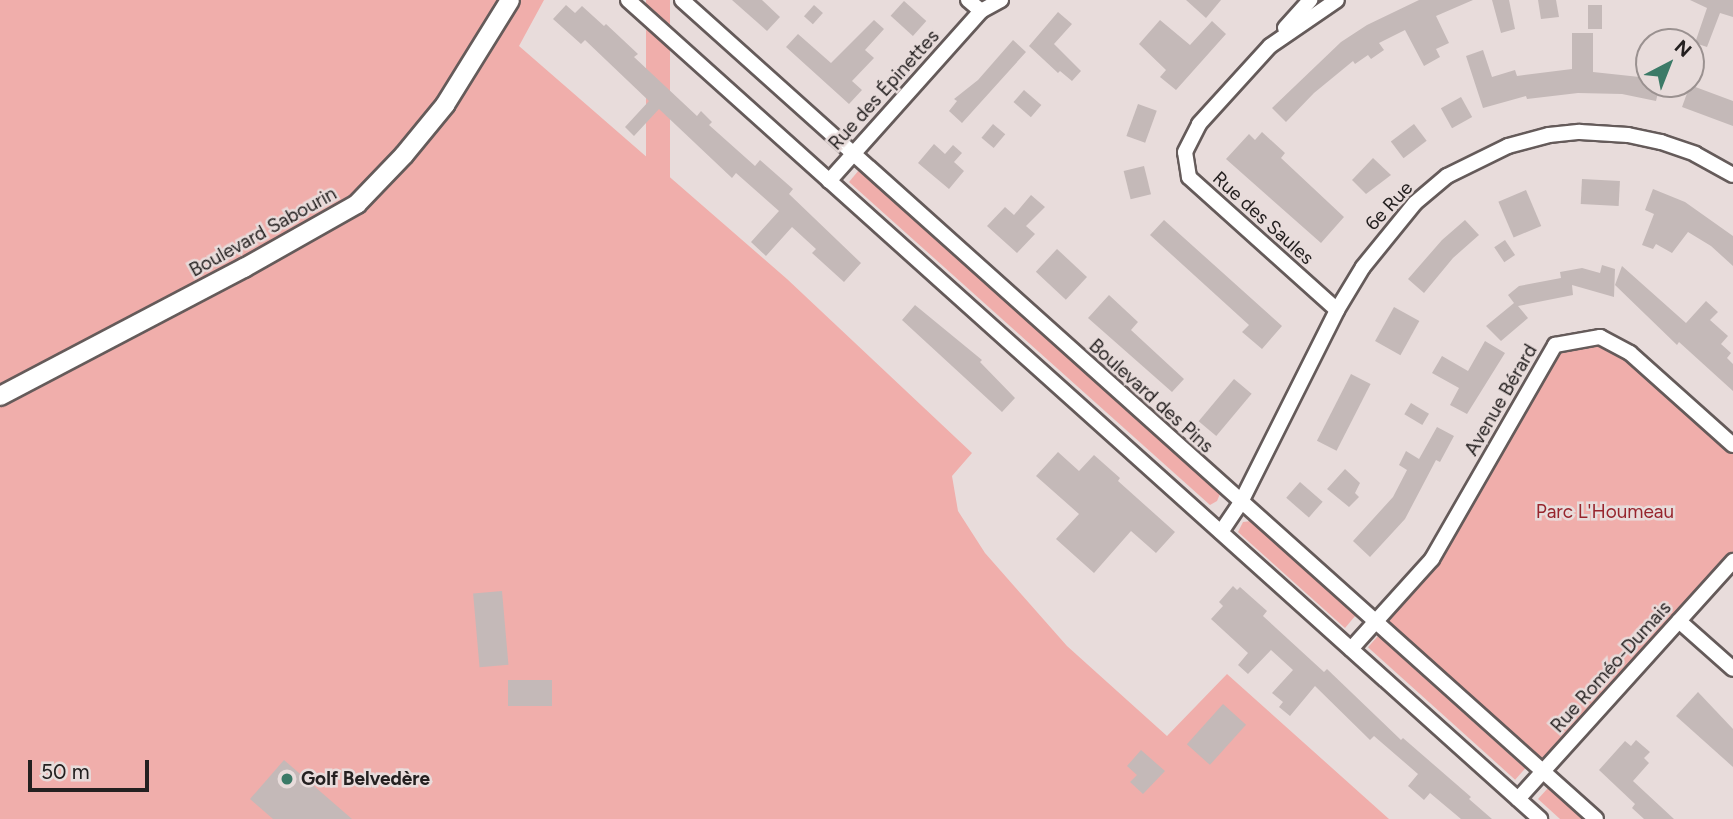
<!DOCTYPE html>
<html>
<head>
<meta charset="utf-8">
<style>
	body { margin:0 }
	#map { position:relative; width:1733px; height:819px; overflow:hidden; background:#e8dcdb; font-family:Figtree,sans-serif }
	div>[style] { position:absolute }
	.green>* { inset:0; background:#f0aeab; transform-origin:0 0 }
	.building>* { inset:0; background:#c4b9b8; transform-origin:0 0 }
	.roads { filter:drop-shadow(2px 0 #655b5a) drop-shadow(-2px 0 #655b5a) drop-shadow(0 2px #655b5a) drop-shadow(0 -2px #655b5a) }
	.minor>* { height:14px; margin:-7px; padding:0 7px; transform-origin:7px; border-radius:7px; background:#fff }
	.tertiary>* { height:18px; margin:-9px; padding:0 9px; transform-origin:9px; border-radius:9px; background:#fff }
	.dots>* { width:19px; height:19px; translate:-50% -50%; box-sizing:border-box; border:4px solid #e8dcdb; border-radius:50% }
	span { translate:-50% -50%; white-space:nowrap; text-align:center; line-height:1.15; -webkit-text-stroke:5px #e8dcdb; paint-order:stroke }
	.street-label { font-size:19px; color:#242020 }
	.park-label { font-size:19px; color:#97252d }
	.poi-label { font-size:19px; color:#242020; font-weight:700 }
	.left { translate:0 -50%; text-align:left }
	.north { position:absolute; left:1635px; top:28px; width:70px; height:70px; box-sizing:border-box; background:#e8dcdb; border:2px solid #9a9190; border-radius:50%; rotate:42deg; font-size:19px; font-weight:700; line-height:28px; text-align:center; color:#242020 }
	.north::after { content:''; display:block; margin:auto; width:24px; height:32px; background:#3b7a67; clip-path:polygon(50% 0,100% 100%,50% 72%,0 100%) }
	.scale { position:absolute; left:28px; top:760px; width:121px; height:32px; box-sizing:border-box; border:4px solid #242020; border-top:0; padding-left:9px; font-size:21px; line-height:24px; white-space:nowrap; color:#242020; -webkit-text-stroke:5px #e8dcdb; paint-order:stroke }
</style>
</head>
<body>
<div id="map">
	<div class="green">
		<i style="clip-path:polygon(0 0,544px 0,519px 46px,787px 279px,972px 453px,952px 476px,958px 511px,985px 553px,1067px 646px,1167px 736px,1227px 674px,1389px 819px,0 819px)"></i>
		<i style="left:646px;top:0;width:24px;height:244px"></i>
		<i style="clip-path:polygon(859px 170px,1220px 494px,1217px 501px,1210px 505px,849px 182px)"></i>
		<i style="clip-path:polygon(1600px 337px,1733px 445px,1733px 561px,1542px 771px,1374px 621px,1432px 559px,1555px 345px)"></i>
		<i style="clip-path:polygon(1251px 521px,1356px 615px,1345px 628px,1238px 532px,1243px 522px)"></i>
		<i style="left:1378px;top:636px;width:198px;height:15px;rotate:42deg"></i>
		<i style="clip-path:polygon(1548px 788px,1582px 819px,1560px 819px,1538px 799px)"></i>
	</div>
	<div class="building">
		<i style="clip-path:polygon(732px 0,762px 0,780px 17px,767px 31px)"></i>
		<i style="clip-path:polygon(1186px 0,1221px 0,1206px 18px)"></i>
		<i style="clip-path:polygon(1419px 0,1473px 0,1436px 16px,1449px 43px,1436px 49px,1440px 57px,1424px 66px,1405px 30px,1379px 43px,1384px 50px,1371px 59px,1368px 55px,1355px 64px,1353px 61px,1314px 93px,1286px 122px,1272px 108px,1341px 42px,1367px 25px)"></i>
		<i style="clip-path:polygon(1492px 0,1509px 0,1515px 29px,1501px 33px)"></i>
		<i style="clip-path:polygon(1538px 0,1556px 0,1559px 17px,1541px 19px)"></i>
		<i style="clip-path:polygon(1690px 0,1733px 0,1733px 17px,1720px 13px,1707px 47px,1695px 43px,1707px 8px)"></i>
		<i style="left:904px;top:1px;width:30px;height:20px;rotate:42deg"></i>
		<i style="clip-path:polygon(566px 5px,575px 13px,582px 6px,604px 26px,606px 24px,638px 54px,634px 57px,697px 116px,701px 111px,712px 122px,709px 125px,755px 166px,760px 160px,793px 189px,789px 194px,861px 263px,844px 282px,812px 253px,816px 249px,792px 227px,766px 256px,751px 242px,779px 211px,736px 173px,732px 178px,659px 109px,634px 136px,625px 127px,649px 101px,585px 40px,581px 44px,553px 19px)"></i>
		<i style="left:814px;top:5px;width:12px;height:15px;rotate:42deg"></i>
		<i style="left:1588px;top:5px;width:14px;height:24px"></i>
		<i style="clip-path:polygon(1058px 12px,1072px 24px,1054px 44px,1081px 71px,1072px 81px,1060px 71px,1058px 73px,1029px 46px)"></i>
		<i style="clip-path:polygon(874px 20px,884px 29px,865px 50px,874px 58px,852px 81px,862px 90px,849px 104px,786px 47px,798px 34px,831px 63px)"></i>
		<i style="clip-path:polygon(1160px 20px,1190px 45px,1212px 21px,1226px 34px,1176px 90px,1160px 77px,1166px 70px,1139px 44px)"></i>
		<i style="clip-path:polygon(1572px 33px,1593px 33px,1593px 72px,1649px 78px,1649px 84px,1660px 84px,1656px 101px,1622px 94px,1578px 93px,1527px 99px,1526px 96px,1483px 108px,1466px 56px,1483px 50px,1492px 77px,1515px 70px,1517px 76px,1572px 69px)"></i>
		<i style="clip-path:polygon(1013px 40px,1026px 52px,962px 123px,949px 111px,957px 101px,954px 99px,978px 80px)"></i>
		<i style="clip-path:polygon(1690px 85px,1733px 101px,1733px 126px,1682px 107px)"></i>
		<i style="left:1024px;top:90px;width:23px;height:16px;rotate:41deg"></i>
		<i style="left:1461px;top:97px;width:23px;height:23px;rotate:61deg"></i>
		<i style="left:1138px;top:104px;width:20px;height:34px;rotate:20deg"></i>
		<i style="left:993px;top:124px;width:16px;height:18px;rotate:40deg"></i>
		<i style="left:1414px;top:124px;width:21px;height:29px;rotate:53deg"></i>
		<i style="clip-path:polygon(1262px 132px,1285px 153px,1281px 158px,1344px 217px,1321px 243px,1226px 159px,1249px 134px,1255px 140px)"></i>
		<i style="clip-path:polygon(934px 144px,945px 154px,953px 145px,962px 153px,954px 162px,964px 171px,949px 189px,918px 163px)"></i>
		<i style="clip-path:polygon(1373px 158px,1391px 175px,1366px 194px,1352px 180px)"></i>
		<i style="left:1144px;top:166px;width:29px;height:21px;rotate:76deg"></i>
		<i style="left:1582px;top:179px;width:38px;height:25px;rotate:3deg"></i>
		<i style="clip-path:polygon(1653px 189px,1685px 202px,1733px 236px,1733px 266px,1711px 246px,1688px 232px,1672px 253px,1656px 244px,1653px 249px,1642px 245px,1654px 214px,1645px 210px)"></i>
		<i style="left:1526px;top:190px;width:39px;height:30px;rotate:67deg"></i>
		<i style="clip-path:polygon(1031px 195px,1045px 207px,1026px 226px,1035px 234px,1017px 253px,987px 226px,1005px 207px,1014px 215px)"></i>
		<i style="clip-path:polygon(1164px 220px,1282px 326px,1262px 349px,1242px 332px,1249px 325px,1150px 235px)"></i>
		<i style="clip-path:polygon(1465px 220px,1479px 235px,1453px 258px,1424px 293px,1408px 279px,1442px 240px)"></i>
		<i style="left:1505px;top:240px;width:18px;height:13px;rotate:56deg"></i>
		<i style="left:1057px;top:249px;width:41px;height:31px;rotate:43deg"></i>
		<i style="clip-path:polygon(1602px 265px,1615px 269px,1614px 297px,1572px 285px,1573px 295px,1518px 306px,1528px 318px,1501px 341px,1486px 326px,1514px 303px,1508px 295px,1519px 286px,1561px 278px,1560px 272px,1582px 268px,1600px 273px)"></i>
		<i style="clip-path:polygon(1622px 266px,1686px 323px,1706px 301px,1718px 312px,1710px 320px,1728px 336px,1721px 344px,1731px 353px,1727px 358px,1733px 364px,1733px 391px,1679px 342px,1677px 345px,1615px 285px)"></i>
		<i style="clip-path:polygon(1109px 295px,1138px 322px,1131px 330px,1184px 379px,1172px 392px,1088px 318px)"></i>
		<i style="clip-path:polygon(915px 305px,982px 360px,980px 362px,1015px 398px,1002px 412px,902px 320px)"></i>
		<i style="left:1394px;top:307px;width:29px;height:39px;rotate:29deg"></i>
		<i style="clip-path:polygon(1485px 341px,1505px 353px,1467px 414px,1450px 405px,1459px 388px,1432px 373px,1442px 356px,1468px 371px)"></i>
		<i style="left:1351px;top:374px;width:22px;height:75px;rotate:27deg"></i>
		<i style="left:1234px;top:379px;width:23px;height:55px;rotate:40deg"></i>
		<i style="left:1411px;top:403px;width:21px;height:13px;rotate:31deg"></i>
		<i style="clip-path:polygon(1437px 427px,1454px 436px,1440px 462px,1436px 460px,1405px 519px,1370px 557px,1353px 541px,1393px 497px,1407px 470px,1399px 465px,1406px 451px,1419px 459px)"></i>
		<i style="clip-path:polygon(1058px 452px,1079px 471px,1094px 455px,1120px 478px,1118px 481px,1175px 532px,1156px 553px,1131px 531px,1094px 573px,1056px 539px,1079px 514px,1036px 476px)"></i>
		<i style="clip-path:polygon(1345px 469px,1360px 483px,1355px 493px,1359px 497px,1349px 507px,1327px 489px)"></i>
		<i style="left:1300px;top:482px;width:30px;height:21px;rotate:41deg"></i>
		<i style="clip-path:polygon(1233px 586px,1237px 590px,1240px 587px,1267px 611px,1263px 616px,1324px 672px,1327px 669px,1401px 740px,1403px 738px,1471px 797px,1469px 799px,1492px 819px,1461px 819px,1430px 793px,1424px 800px,1408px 786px,1418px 774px,1374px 736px,1370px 740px,1315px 686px,1290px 716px,1279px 707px,1283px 702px,1272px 693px,1293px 670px,1271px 650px,1248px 674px,1238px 665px,1248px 653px,1211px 619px,1223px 606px,1219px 602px)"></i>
		<i style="left:502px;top:591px;width:74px;height:29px;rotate:85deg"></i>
		<i style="left:508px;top:680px;width:44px;height:26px"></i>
		<i style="clip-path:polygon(1698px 692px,1733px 729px,1733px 767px,1676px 716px)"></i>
		<i style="left:1223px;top:704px;width:31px;height:54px;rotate:42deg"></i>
		<i style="clip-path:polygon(1636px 740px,1650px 752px,1644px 758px,1649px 763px,1633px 781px,1674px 819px,1644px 819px,1632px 808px,1635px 804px,1599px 770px,1625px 741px,1631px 746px)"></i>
		<i style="clip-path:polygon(1141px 750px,1165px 771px,1143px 794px,1130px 782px,1137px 775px,1127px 766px)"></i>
		<i style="clip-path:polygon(284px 760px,352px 819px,273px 819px,250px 799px)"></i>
	</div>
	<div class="roads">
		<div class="minor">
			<i style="left:628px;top:0;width:1226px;rotate:41.92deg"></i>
			<i style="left:682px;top:0;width:1227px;rotate:41.86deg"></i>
			<i style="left:968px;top:0;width:17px;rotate:40deg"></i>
			<i style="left:1285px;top:28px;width:38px;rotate:-48deg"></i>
			<i style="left:829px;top:181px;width:228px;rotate:-48.2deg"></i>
			<i style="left:981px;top:11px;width:23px;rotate:-29deg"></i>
			<i style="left:1337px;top:310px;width:199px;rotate:-138.1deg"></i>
			<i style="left:1189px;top:177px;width:25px;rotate:-99deg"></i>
			<i style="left:1185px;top:152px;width:31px;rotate:-63deg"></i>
			<i style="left:1199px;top:124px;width:105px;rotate:-47.7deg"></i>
			<i style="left:1270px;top:46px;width:81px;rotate:-34.5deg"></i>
			<i style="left:1221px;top:532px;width:36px;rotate:-56deg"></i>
			<i style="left:1241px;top:502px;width:215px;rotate:-63.4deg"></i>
			<i style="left:1337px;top:310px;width:50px;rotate:-58.8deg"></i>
			<i style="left:1363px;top:267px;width:82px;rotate:-50.9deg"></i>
			<i style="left:1415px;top:203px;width:42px;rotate:-40.2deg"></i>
			<i style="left:1447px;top:176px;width:68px;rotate:-26.2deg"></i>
			<i style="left:1508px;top:146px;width:42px;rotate:-15deg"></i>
			<i style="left:1549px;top:135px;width:31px;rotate:-6deg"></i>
			<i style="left:1580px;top:132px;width:48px;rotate:3.6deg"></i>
			<i style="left:1628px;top:135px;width:34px;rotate:12deg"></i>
			<i style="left:1661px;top:142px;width:36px;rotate:19deg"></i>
			<i style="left:1695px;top:154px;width:43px;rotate:28.9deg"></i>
			<i style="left:1679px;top:621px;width:72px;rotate:41.6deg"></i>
			<i style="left:1351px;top:649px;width:121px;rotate:-48deg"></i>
			<i style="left:1432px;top:559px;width:247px;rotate:-60.1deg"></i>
			<i style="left:1555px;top:345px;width:46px;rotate:-10.1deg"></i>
			<i style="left:1600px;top:337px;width:34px;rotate:28deg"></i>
			<i style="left:1630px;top:353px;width:138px;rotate:41.8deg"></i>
			<i style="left:1518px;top:799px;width:321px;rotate:-47.9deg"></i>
		</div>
		<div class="tertiary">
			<i style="left:0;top:396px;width:276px;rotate:-27.7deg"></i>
			<i style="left:244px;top:268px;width:130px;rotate:-29.5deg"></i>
			<i style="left:357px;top:204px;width:68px;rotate:-46.2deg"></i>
			<i style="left:404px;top:155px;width:65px;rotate:-50.6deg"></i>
			<i style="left:445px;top:105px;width:123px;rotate:-58.2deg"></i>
		</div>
	</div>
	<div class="dots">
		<i style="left:287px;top:779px;background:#3b7a67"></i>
	</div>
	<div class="street-label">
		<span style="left:884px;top:90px;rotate:-48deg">Rue des Épinettes</span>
		<span style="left:1389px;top:206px;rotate:-47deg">6e Rue</span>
		<span style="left:1263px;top:218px;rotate:42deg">Rue des Saules</span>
		<span style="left:263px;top:232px;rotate:-29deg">Boulevard Sabourin</span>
		<span style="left:1151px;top:396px;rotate:42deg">Boulevard des Pins</span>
		<span style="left:1501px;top:400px;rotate:-60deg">Avenue Bérard</span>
		<span style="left:1611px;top:667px;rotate:-48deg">Rue Roméo-Dumais</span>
	</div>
	<div class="park-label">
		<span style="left:1605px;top:512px">Parc L'Houmeau</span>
	</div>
	<div class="poi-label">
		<span class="left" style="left:301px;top:779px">Golf Belvedère</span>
	</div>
	<div class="north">N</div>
	<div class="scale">50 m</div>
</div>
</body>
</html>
